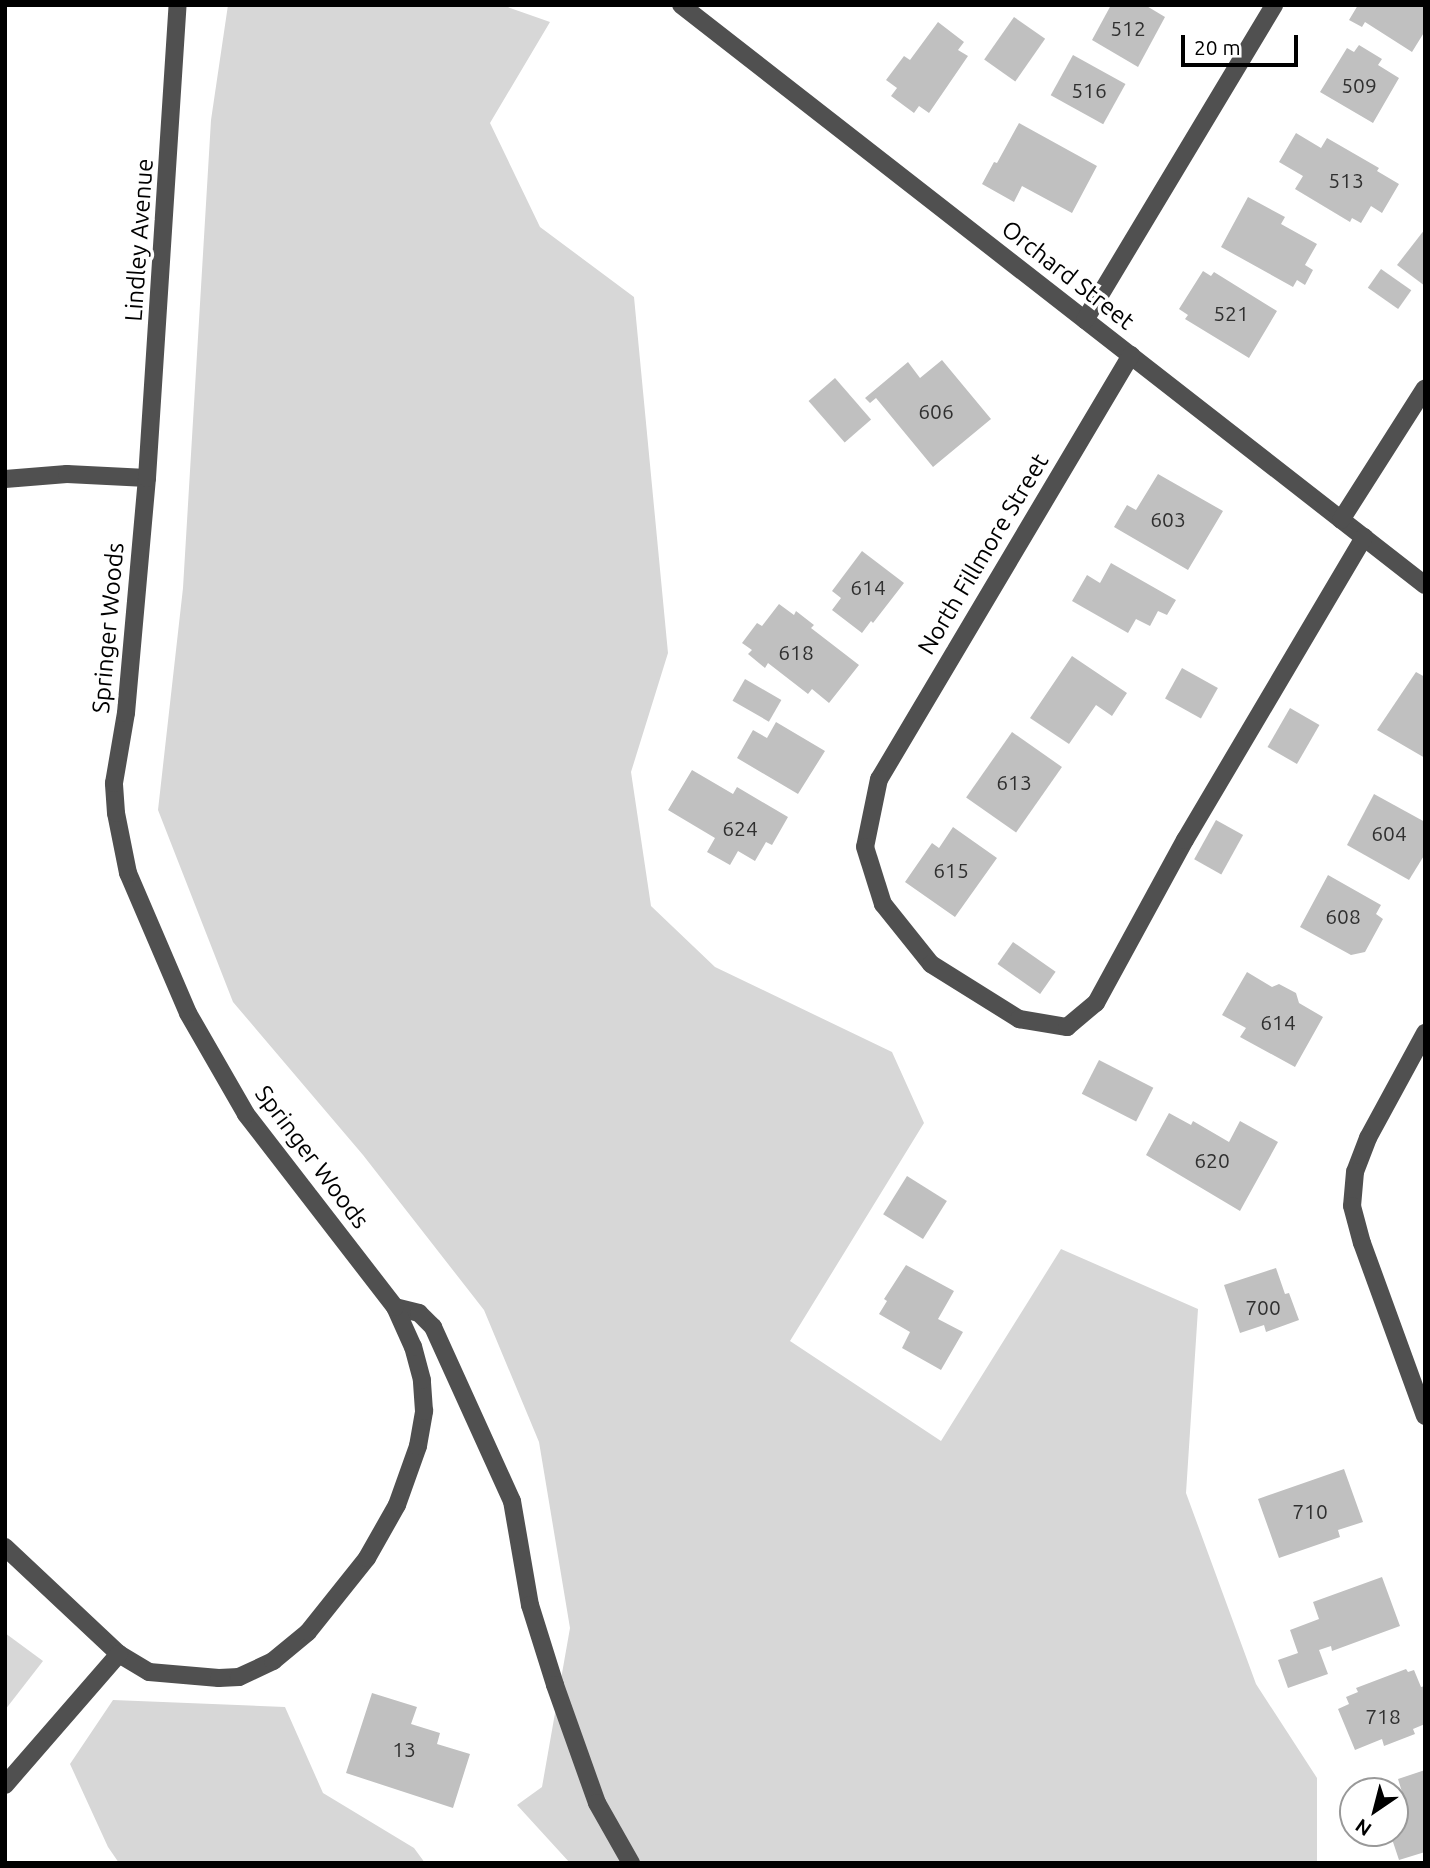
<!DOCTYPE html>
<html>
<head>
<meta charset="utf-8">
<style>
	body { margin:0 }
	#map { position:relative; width:1430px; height:1868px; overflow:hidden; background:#fff; font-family:Ubuntu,sans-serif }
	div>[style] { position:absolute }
	.green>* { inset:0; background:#d7d7d7 }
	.building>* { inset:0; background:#c0c0c0; transform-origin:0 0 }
	.minor>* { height:18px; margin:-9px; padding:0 9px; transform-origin:9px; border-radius:9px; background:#505050 }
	span { translate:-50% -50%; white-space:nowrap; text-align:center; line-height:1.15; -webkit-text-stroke:7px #fff; paint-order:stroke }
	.number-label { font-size:21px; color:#303030 }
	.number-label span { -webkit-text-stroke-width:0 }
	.street-label { font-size:24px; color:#000 }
	.frame { position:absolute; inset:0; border:7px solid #000; pointer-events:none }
	.north { position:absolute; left:1339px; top:1777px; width:70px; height:70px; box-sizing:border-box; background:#fff; border:2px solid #999; border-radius:50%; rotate:215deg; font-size:19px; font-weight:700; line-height:28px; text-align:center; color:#000 }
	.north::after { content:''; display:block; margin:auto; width:24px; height:32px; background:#000; clip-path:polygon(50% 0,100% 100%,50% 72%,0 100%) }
	.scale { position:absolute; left:1181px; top:35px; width:117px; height:32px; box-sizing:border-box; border:4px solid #000; border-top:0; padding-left:9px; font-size:21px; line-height:24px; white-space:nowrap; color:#000; -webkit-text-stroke:5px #fff; paint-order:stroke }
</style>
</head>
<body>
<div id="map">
	<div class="green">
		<i style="clip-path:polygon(228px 5px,502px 5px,550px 22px,490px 123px,540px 227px,634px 297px,668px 653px,631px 772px,651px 906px,715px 967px,892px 1052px,924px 1123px,790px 1341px,941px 1441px,1061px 1249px,1198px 1309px,1186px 1493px,1256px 1684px,1317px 1778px,1317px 1863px,570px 1863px,517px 1805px,542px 1787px,570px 1628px,539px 1442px,484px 1310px,363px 1155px,233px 1002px,158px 810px,183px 588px,211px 120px)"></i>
		<i style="clip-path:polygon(5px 1633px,43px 1661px,5px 1710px)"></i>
		<i style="clip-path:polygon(113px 1700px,285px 1707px,323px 1793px,414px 1848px,425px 1863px,119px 1863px,108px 1847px,70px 1764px)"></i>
	</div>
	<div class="building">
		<i style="clip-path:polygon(1111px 5px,1145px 5px,1165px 17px,1138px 67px,1092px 40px)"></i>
		<i style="clip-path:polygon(1358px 5px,1425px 5px,1425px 31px,1412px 52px,1365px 22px,1362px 27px,1349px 20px)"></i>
		<i style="left:1014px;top:17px;width:38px;height:52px;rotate:35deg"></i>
		<i style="clip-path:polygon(938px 22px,964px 42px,958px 50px,968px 56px,929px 113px,919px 106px,914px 113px,891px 96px,897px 88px,886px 80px,904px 56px,910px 60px)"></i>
		<i style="clip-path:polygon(1359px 45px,1382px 59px,1378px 65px,1399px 78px,1373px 123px,1320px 92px,1347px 48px,1354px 52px)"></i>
		<i style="left:1073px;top:55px;width:60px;height:46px;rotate:29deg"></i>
		<i style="clip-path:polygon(1019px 123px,1097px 166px,1072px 213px,1022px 186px,1014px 202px,982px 184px,994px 162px,997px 163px)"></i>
		<i style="clip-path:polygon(1296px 133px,1321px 148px,1327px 138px,1379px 168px,1377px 171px,1399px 184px,1382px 213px,1371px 206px,1361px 223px,1352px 218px,1350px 222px,1295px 189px,1303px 176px,1279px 162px)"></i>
		<i style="clip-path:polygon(1248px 197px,1285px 217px,1281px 224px,1317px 244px,1305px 265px,1313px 270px,1305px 285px,1297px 280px,1293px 287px,1221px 247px)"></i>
		<i style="clip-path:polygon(1425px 229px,1425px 286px,1397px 265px)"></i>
		<i style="left:1381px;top:269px;width:37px;height:23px;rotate:35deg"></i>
		<i style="clip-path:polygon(1203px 271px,1211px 276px,1214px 272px,1277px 311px,1249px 358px,1185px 319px,1188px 315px,1179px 309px)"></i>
		<i style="clip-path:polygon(942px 360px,991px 419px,933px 467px,876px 398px,870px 403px,865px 398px,908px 362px,920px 378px)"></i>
		<i style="left:835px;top:378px;width:55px;height:35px;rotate:49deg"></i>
		<i style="clip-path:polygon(1158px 474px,1223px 511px,1188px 570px,1114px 527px,1127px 505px,1136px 510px)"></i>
		<i style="clip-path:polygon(862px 551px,904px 583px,873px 623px,871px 621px,862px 633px,832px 610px,841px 598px,832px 591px)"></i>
		<i style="clip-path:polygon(1111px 563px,1176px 600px,1167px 615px,1158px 611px,1150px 626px,1136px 619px,1128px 633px,1072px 601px,1087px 575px,1100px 583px)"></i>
		<i style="clip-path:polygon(779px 604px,794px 615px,796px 611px,814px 625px,811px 628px,859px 665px,829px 703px,812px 689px,808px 694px,768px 663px,765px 668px,748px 654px,752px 650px,742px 643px,757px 623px,762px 626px)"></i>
		<i style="clip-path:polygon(1072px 656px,1127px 693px,1112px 716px,1096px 705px,1069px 744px,1030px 718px)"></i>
		<i style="left:1182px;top:668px;width:41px;height:35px;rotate:29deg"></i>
		<i style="clip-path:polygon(1416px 672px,1425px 677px,1425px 758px,1377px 730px)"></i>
		<i style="left:745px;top:679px;width:42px;height:25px;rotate:30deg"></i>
		<i style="left:1290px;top:708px;width:34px;height:45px;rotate:30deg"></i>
		<i style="clip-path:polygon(776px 722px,825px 751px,798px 794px,737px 758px,753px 730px,767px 738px)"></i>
		<i style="left:1012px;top:732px;width:61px;height:80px;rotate:35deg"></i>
		<i style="clip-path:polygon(692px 770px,733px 794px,737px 787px,788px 817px,772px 845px,766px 842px,755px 861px,738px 851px,730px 865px,707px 852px,715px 838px,668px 810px)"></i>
		<i style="clip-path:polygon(1374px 794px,1425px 822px,1425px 854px,1409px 880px,1347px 845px)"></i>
		<i style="left:1216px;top:820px;width:31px;height:45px;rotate:29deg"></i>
		<i style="clip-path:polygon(953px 827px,997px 858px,955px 917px,905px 882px,932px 843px,939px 848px)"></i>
		<i style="clip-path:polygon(1328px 875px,1381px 905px,1376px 914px,1383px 919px,1365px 952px,1351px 955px,1300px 927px)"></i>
		<i style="left:1013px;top:942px;width:52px;height:27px;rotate:35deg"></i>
		<i style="clip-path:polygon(1247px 972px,1272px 987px,1279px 984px,1296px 993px,1299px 1003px,1323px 1017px,1295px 1067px,1240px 1037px,1246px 1028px,1222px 1015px)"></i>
		<i style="left:1099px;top:1060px;width:61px;height:38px;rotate:27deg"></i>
		<i style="clip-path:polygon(1169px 1113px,1191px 1125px,1193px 1121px,1229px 1142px,1240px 1121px,1278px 1142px,1240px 1211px,1146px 1155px)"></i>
		<i style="left:907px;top:1176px;width:47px;height:45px;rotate:32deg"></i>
		<i style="clip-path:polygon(906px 1265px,954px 1291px,938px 1319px,963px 1332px,941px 1370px,902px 1348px,910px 1332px,879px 1314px,887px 1301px,884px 1299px)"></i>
		<i style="clip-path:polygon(1276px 1268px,1285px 1294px,1289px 1293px,1299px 1320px,1266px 1332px,1264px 1325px,1240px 1333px,1224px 1285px)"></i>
		<i style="clip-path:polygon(1344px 1469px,1363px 1522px,1338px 1530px,1340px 1537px,1279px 1558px,1258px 1499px)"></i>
		<i style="clip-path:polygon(1382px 1577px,1400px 1626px,1332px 1651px,1331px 1646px,1319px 1650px,1328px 1674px,1288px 1688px,1278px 1660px,1298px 1653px,1290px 1630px,1319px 1619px,1313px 1602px)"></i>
		<i style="clip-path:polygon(1406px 1669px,1408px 1672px,1414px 1670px,1421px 1687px,1425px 1686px,1425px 1724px,1413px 1729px,1415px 1734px,1384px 1746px,1382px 1739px,1355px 1750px,1338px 1709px,1349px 1704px,1346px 1697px,1358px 1692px,1356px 1688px)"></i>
		<i style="clip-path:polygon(372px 1693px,417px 1707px,411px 1724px,440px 1733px,437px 1744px,470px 1754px,453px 1808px,346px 1773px)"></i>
		<i style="clip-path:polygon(1425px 1770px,1425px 1852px,1399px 1860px,1390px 1833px,1395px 1833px,1395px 1794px,1402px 1792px,1398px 1779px)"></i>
	</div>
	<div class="minor">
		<i style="left:681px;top:5px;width:943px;rotate:37.94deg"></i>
		<i style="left:1085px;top:320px;width:367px;rotate:-59deg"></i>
		<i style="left:1131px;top:355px;width:493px;rotate:120.7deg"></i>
		<i style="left:879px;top:779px;width:69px;rotate:101.6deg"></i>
		<i style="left:865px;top:847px;width:60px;rotate:72.5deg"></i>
		<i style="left:883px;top:904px;width:77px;rotate:51.3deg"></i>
		<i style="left:931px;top:964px;width:104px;rotate:32deg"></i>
		<i style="left:1019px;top:1019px;width:49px;rotate:9.5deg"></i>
		<i style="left:1067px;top:1027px;width:38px;rotate:-40deg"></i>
		<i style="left:1096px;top:1003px;width:186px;rotate:-61.4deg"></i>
		<i style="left:1185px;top:840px;width:352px;rotate:-59.4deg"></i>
		<i style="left:5px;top:479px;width:62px;rotate:-4.6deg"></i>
		<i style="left:67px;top:474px;width:80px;rotate:2.9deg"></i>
		<i style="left:1341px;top:520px;width:156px;rotate:-57.5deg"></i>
		<i style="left:1425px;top:1033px;width:119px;rotate:118.5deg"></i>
		<i style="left:1368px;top:1138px;width:36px;rotate:111deg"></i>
		<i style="left:1355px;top:1172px;width:34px;rotate:95deg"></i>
		<i style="left:1352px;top:1206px;width:38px;rotate:75deg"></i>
		<i style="left:1362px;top:1243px;width:184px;rotate:70deg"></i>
		<i style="left:395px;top:1307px;width:25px;rotate:14deg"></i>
		<i style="left:419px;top:1313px;width:20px;rotate:45deg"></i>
		<i style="left:433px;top:1327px;width:191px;rotate:65.6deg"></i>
		<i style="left:512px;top:1501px;width:106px;rotate:80.2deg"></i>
		<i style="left:530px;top:1605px;width:84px;rotate:72.6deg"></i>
		<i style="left:555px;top:1685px;width:125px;rotate:70.4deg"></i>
		<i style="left:597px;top:1803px;width:69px;rotate:60.5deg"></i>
		<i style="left:5px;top:1547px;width:156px;rotate:43.2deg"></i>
		<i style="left:119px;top:1654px;width:35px;rotate:31deg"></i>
		<i style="left:149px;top:1672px;width:70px;rotate:4.9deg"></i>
		<i style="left:219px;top:1678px;width:20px;rotate:-3deg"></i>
		<i style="left:239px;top:1677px;width:38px;rotate:-25deg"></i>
		<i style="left:273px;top:1661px;width:45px;rotate:-39.6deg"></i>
		<i style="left:308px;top:1632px;width:95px;rotate:-51.4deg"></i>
		<i style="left:367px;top:1558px;width:61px;rotate:-60.5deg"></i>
		<i style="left:397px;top:1505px;width:63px;rotate:-70.4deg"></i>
		<i style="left:418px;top:1446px;width:36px;rotate:-80deg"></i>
		<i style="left:424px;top:1411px;width:31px;rotate:-94deg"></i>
		<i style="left:422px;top:1380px;width:34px;rotate:-105deg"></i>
		<i style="left:413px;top:1347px;width:44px;rotate:-114.2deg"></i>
		<i style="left:395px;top:1307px;width:244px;rotate:-127.7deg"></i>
		<i style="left:246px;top:1114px;width:116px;rotate:-119.9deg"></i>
		<i style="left:188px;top:1013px;width:152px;rotate:-113.2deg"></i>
		<i style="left:128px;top:873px;width:61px;rotate:-101.3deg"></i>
		<i style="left:116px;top:813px;width:30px;rotate:-94deg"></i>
		<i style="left:114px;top:783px;width:71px;rotate:-80.3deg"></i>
		<i style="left:126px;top:713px;width:236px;rotate:-84.9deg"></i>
		<i style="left:147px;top:478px;width:474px;rotate:-86.3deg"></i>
		<i style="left:5px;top:1785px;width:174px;rotate:-49deg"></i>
	</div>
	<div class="number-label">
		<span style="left:1128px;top:28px">512</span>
		<span style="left:1359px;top:85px">509</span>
		<span style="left:1089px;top:90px">516</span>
		<span style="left:1346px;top:180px">513</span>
		<span style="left:1231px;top:313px">521</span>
		<span style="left:936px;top:411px">606</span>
		<span style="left:1168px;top:519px">603</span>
		<span style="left:868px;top:587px">614</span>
		<span style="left:796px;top:652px">618</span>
		<span style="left:1014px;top:782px">613</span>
		<span style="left:740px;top:828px">624</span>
		<span style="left:1389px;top:833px">604</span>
		<span style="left:951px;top:870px">615</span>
		<span style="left:1343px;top:916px">608</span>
		<span style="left:1278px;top:1022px">614</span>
		<span style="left:1212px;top:1160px">620</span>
		<span style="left:1263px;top:1307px">700</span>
		<span style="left:1310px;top:1511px">710</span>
		<span style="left:1383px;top:1716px">718</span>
		<span style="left:404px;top:1749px">13</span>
	</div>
	<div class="street-label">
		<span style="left:139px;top:240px;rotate:-86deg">Lindley Avenue</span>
		<span style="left:1068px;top:275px;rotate:38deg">Orchard Street</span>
		<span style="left:983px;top:554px;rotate:-59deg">North Fillmore Street</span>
		<span style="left:108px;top:628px;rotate:-85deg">Springer Woods</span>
		<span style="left:312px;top:1157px;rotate:53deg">Springer Woods</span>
	</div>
	<div class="frame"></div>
	<div class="north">N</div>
	<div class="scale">20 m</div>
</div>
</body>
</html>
